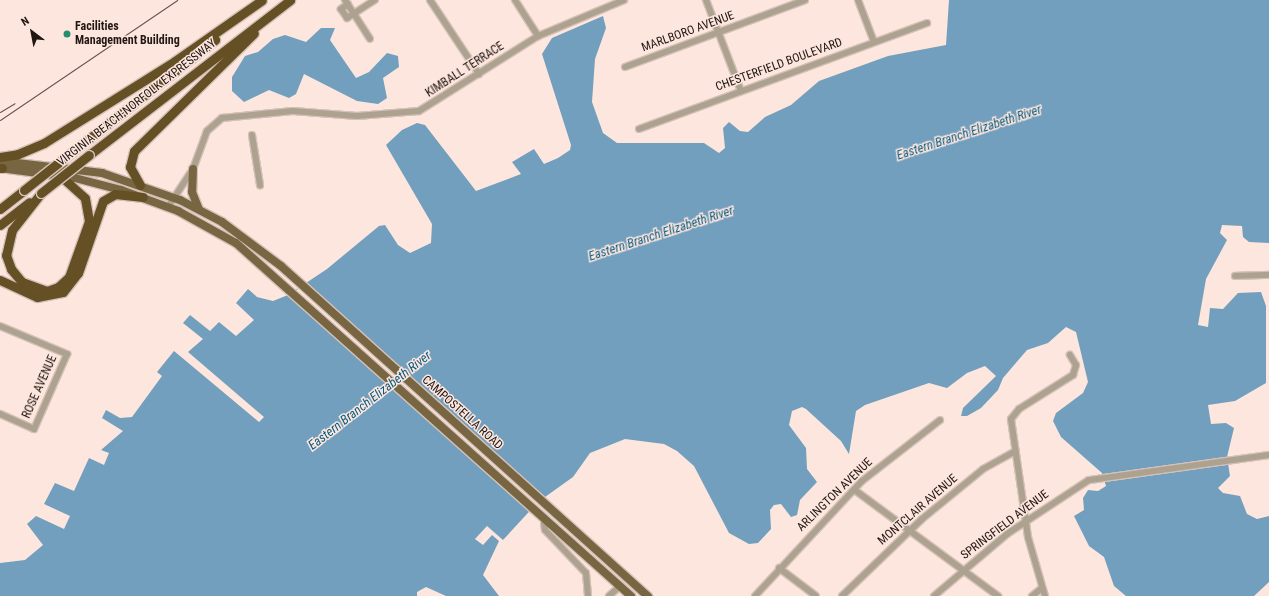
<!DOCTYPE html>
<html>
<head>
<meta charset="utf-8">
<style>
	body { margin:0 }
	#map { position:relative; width:1269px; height:596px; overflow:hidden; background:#fde6dd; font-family:"Roboto Condensed",sans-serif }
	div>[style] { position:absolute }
	.water>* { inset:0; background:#729fbe }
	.pier>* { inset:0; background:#fde6dd; transform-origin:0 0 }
	.roads { filter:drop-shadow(1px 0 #d5c1b8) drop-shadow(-1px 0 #d5c1b8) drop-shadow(0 1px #d5c1b8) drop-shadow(0 -1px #d5c1b8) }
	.minor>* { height:6px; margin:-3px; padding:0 3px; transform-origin:3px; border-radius:3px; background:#ada28f }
	.major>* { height:8px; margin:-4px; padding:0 4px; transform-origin:4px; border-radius:4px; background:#786642 }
	.highway>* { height:9px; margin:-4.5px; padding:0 4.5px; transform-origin:4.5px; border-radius:4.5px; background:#655025 }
	.tram>* { height:1px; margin:-0.5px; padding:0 0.5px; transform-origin:0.5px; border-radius:0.5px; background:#63554f }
	.bridges { filter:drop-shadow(1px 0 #d5c1b8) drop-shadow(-1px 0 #d5c1b8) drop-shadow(0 1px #d5c1b8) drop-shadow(0 -1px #d5c1b8) }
	.highway-bridge>* { height:9px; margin:-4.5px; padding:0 4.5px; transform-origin:4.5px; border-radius:4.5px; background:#655025 }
	.dots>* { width:11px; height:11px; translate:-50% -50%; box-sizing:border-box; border:2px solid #fde6dd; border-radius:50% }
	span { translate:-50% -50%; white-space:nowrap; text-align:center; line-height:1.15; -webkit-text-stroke:3px #fde6dd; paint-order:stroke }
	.poi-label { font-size:12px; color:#201612; font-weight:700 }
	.left { translate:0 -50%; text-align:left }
	.street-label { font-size:12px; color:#201612 }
	.water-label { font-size:13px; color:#055a82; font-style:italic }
	.north { position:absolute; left:12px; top:12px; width:40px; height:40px; -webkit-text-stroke:3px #fde6dd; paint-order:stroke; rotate:328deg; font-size:11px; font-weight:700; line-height:16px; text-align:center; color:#201612 }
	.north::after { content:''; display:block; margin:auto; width:14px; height:18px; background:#201612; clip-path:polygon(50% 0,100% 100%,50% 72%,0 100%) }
</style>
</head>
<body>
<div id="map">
	<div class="water">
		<i style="clip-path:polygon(949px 0,1269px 0,1269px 243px,1249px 242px,1243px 237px,1242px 226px,1222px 225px,1220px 233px,1227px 240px,1206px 279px,1198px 325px,1208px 327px,1210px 308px,1223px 309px,1238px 293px,1261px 292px,1266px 306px,1266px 383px,1235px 401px,1208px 405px,1211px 424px,1226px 423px,1234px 428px,1227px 457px,1230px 476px,1218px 488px,1223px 493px,1240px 496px,1247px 514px,1257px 519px,1269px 516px,1269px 582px,1254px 596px,1126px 596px,1114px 586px,1104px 557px,1089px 546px,1074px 516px,1084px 510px,1083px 498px,1088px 490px,1098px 491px,1106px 486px,1102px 473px,1061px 437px,1053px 421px,1056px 413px,1083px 393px,1088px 382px,1076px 332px,1066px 327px,1048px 343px,1027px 350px,1003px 378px,998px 390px,981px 408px,967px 416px,961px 416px,963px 408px,996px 376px,985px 366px,967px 373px,947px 388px,929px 383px,865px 405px,856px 411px,849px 454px,841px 441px,806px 409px,802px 407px,792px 411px,789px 425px,806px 448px,807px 469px,817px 482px,800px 500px,797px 515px,791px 517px,781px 504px,774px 505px,770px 510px,771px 529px,758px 543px,749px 544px,729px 533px,694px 466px,677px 451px,664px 444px,625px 439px,590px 453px,573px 477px,538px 502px,503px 540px,487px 526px,475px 539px,483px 545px,492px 535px,499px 541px,483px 575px,499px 596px,446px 596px,426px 587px,417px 592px,417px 596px,0 596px,0 563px,25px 560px,43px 545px,27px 524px,36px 516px,64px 529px,70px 516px,44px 504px,55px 483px,74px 491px,89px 458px,104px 465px,109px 453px,101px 450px,123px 431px,102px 418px,106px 410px,120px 418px,132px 417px,162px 376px,157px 372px,174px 351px,259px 422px,264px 417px,188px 352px,203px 339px,183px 323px,190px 315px,210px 331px,219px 322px,236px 336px,254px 320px,236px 303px,248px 289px,257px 297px,273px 301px,288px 295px,327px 269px,379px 226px,385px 225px,398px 245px,410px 253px,431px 243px,432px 224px,386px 145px,402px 130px,417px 123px,425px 125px,476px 191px,521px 174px,512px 162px,534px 149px,544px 164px,558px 158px,570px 150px,571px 145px,542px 54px,552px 38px,603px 16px,606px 28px,595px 59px,592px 102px,603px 133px,617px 143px,704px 143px,719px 153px,725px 148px,723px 128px,729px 122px,740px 131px,748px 132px,765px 117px,791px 105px,819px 81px,888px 56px,946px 45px)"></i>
		<i style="clip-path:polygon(321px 28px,335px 28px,330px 40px,356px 78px,369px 72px,387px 53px,398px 56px,399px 67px,383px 78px,387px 98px,378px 104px,357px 101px,304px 74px,296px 94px,289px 98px,269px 90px,244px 102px,232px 91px,232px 77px,245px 56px,258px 52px,273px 39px,285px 35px,306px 42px)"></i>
	</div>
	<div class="pier">
		<i style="left:305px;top:281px;width:326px;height:21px;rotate:42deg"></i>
	</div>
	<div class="roads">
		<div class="minor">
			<i style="left:345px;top:0;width:46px;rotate:57.3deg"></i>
			<i style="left:430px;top:0;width:89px;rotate:56.5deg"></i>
			<i style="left:515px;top:0;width:43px;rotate:57.4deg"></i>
			<i style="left:706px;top:0;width:97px;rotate:69deg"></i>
			<i style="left:858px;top:0;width:45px;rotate:69.1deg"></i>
			<i style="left:348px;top:4px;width:9px;rotate:144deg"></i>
			<i style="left:341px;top:9px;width:11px;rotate:56deg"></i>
			<i style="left:347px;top:18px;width:33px;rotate:-33deg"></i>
			<i style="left:625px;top:67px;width:192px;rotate:-20.4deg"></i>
			<i style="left:639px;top:129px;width:307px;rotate:-20.2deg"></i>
			<i style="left:252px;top:135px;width:51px;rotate:80.9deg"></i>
			<i style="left:168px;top:207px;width:45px;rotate:-56.7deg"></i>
			<i style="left:193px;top:169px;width:40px;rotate:-69.8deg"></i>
			<i style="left:207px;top:131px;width:20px;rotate:-41deg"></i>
			<i style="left:222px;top:118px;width:71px;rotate:-5.6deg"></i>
			<i style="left:293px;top:111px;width:64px;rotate:4.5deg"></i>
			<i style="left:357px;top:116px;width:62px;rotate:-4.6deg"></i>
			<i style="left:419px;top:111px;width:141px;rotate:-32.2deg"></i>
			<i style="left:538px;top:36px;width:93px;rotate:-22.7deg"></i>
			<i style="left:1235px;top:276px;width:34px;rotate:-2deg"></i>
			<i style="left:0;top:326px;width:73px;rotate:22.7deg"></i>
			<i style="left:67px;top:354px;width:82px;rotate:113.7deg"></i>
			<i style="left:34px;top:429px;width:37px;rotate:-156deg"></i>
			<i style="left:856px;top:491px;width:177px;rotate:36.5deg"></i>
			<i style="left:544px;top:523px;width:7px;rotate:82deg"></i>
			<i style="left:545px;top:530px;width:59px;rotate:46.4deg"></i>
			<i style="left:586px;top:573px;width:23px;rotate:85deg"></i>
			<i style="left:779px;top:568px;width:46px;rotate:37.1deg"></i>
			<i style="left:609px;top:596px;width:15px;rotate:-42deg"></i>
			<i style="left:755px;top:596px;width:157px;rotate:-47.1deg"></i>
			<i style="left:862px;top:481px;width:99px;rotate:-38deg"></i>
			<i style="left:842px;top:596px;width:111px;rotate:-43.9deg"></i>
			<i style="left:922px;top:519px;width:79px;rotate:-39.3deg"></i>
			<i style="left:983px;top:469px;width:37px;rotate:-29deg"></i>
			<i style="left:934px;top:596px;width:96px;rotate:-40.3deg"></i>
			<i style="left:1007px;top:534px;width:98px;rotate:-33.4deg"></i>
			<i style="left:1089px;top:480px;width:182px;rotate:-7.9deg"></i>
			<i style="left:1032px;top:596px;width:13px;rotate:-39deg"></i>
			<i style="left:1045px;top:596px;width:61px;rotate:-106.1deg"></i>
			<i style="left:1028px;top:537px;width:119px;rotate:-98.2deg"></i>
			<i style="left:1011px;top:419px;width:13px;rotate:-51deg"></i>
			<i style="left:1019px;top:409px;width:64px;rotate:-32.2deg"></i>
			<i style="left:1073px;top:375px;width:10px;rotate:-73deg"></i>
			<i style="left:1076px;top:365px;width:12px;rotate:-121deg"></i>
		</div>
		<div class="major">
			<i style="left:0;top:161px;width:103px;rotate:6.7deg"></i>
			<i style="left:102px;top:173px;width:83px;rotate:19.1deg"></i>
			<i style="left:180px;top:200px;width:47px;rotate:27.6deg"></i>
			<i style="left:222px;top:222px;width:74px;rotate:36.7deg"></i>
			<i style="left:281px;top:266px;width:494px;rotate:42deg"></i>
			<i style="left:0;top:168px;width:76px;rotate:7.6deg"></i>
			<i style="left:75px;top:178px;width:48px;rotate:14.6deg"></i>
			<i style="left:121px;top:190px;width:61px;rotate:20.2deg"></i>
			<i style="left:178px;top:211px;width:66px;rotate:28.9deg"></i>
			<i style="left:236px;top:243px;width:530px;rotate:41.79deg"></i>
			<i style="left:193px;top:169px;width:23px;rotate:92deg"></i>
			<i style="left:192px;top:192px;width:18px;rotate:68deg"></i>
		</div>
		<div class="highway">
			<i style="left:72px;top:152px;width:182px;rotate:-38.1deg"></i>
			<i style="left:89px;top:155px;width:254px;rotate:-37.6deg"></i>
			<i style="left:0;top:157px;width:18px;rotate:-9deg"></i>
			<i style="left:18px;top:154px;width:28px;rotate:-23deg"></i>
			<i style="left:44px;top:143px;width:155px;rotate:-32deg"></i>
			<i style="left:175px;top:61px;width:106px;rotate:-35deg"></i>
			<i style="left:0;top:168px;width:2px"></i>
			<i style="left:140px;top:185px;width:21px;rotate:-119deg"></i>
			<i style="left:130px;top:167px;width:16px;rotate:-76deg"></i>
			<i style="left:134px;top:151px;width:168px;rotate:-44.5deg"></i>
			<i style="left:41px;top:193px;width:47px;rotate:128.1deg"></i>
			<i style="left:12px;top:230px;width:26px;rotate:103deg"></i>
			<i style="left:6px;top:255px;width:15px;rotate:70deg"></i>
			<i style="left:11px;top:269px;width:17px;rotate:50deg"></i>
			<i style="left:22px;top:282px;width:27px;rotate:20deg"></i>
			<i style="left:47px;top:291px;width:12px;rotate:-20deg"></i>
			<i style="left:58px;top:287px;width:15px;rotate:-42deg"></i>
			<i style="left:69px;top:277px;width:59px;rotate:-70.3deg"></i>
			<i style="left:89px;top:221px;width:23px;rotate:-100deg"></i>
			<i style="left:85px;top:198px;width:31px;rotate:-138deg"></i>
			<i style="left:0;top:209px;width:31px;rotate:-38deg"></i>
			<i style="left:0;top:225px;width:37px;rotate:-38deg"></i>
			<i style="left:0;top:280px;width:41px;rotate:24.7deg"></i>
			<i style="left:37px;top:297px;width:26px;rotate:-11deg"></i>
			<i style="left:63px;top:292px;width:24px;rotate:-52deg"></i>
			<i style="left:78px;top:273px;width:76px;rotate:-70.9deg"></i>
			<i style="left:103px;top:201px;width:14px;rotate:-30deg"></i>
			<i style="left:115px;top:194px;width:28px;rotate:6deg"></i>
		</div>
	</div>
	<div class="tram">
		<i style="left:0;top:112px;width:17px;rotate:-31deg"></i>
		<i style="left:0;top:120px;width:214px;rotate:-34.1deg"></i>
	</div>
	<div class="bridges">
		<div class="highway-bridge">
			<i style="left:24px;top:190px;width:61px;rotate:-38.4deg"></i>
			<i style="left:41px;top:193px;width:61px;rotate:-38.4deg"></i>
		</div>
	</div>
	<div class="dots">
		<i style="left:67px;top:34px;background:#268e6c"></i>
	</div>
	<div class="poi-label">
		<span class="left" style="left:75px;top:34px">Facilities<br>Management Building</span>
	</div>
	<div class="street-label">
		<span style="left:688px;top:32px;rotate:-20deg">MARLBORO AVENUE</span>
		<span style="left:779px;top:65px;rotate:-20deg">CHESTERFIELD BOULEVARD</span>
		<span style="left:465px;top:70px;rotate:-33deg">KIMBALL TERRACE</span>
		<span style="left:137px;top:103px;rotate:-38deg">VIRGINIA BEACH-NORFOLK EXPRESSWAY</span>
		<span style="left:40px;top:387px;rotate:-66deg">ROSE AVENUE</span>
		<span style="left:462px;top:413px;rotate:42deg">CAMPOSTELLA ROAD</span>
		<span style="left:835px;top:495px;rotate:-44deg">ARLINGTON AVENUE</span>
		<span style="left:918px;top:510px;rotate:-41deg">MONTCLAIR AVENUE</span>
		<span style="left:1005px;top:525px;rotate:-37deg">SPRINGFIELD AVENUE</span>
	</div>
	<div class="water-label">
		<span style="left:969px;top:133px;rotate:-18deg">Eastern Branch Elizabeth River</span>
		<span style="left:661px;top:234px;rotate:-18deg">Eastern Branch Elizabeth River</span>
		<span style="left:370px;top:401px;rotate:-38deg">Eastern Branch Elizabeth River</span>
	</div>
	<div class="north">N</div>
</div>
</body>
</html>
